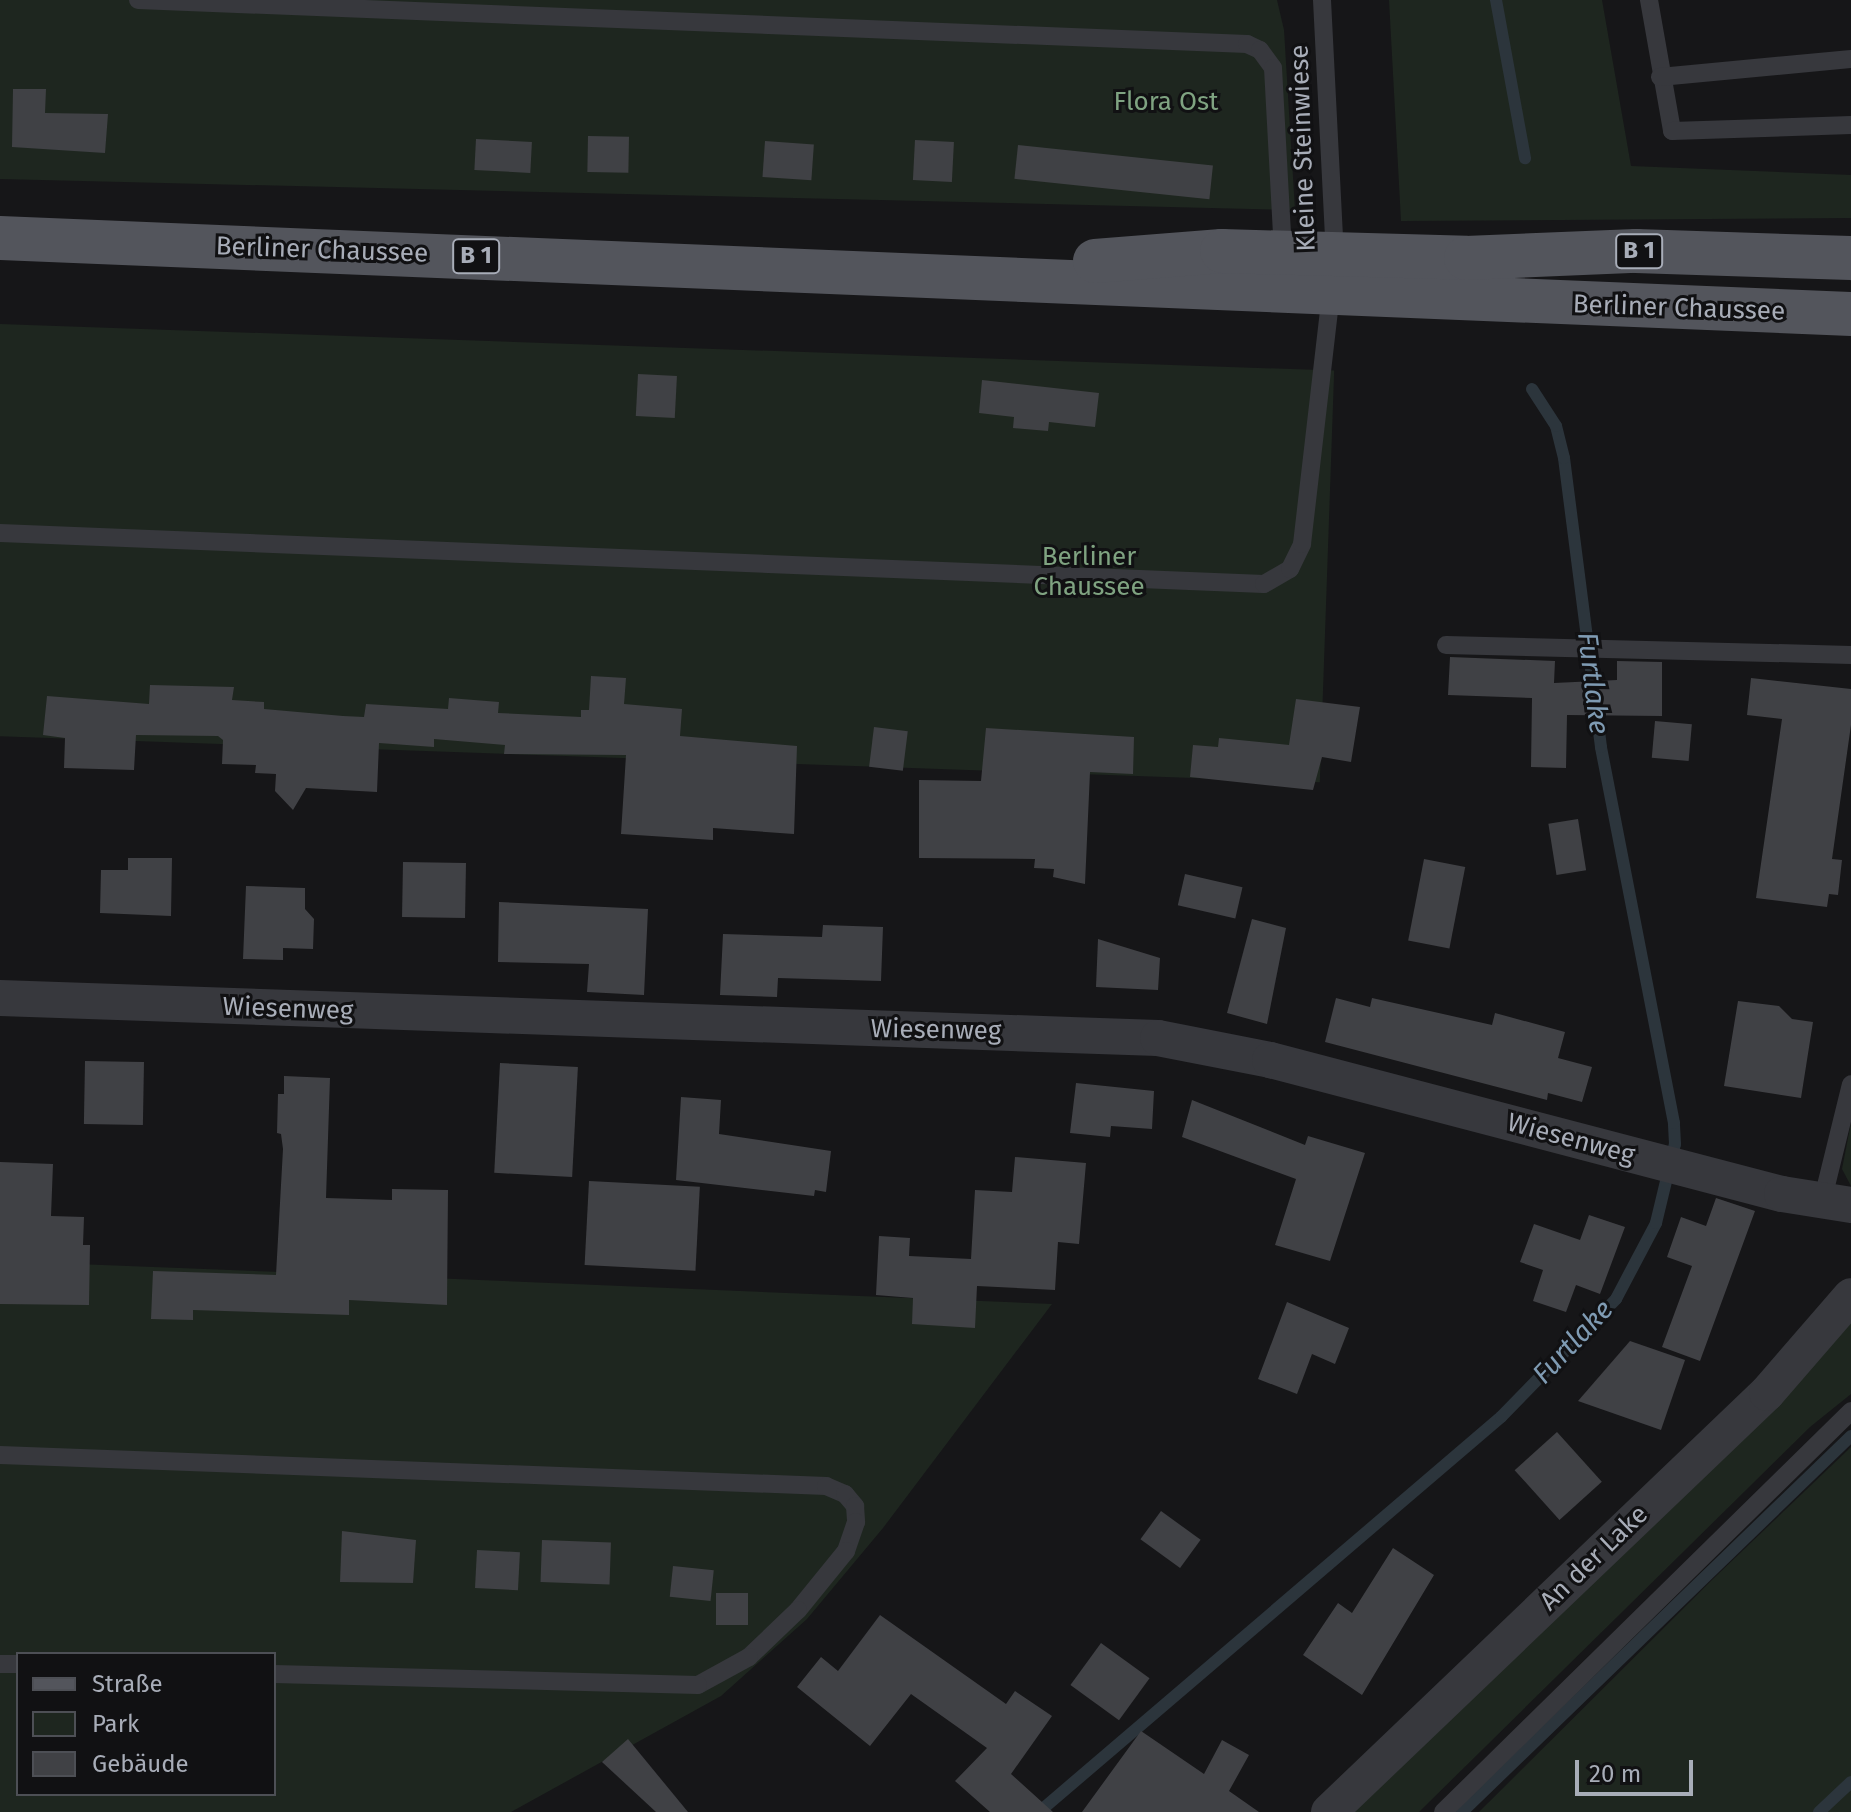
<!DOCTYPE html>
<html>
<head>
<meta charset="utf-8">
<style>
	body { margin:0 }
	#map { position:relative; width:1851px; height:1812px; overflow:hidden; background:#161618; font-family:"Fira Sans",sans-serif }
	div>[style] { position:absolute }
	.green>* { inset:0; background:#1e261f; transform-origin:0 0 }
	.stream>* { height:12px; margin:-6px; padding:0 6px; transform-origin:6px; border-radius:6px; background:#2c353c }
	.building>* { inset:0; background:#404145; transform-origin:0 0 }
	.lane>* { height:18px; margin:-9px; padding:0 9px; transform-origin:9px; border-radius:9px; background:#37383d }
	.street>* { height:36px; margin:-18px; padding:0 18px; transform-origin:18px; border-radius:18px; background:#37383d }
	.primary>* { height:44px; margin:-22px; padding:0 22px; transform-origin:22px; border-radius:22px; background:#53555c }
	span { translate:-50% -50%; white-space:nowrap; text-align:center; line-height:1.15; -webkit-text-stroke:6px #111113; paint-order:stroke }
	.shield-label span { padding:2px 6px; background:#111113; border:2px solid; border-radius:6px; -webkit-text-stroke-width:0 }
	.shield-label { font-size:24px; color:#a8adb8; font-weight:700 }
	.park-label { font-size:26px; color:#7fa381 }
	.street-label { font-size:26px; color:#a8adb8 }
	.water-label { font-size:28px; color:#7f9bb3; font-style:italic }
	.legend { position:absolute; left:16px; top:1652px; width:260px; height:144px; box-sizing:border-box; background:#111113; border:2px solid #4d4f55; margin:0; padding:10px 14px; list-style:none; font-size:24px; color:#a8adb8 }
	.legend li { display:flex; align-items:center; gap:16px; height:40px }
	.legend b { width:40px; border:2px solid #4d4f55 }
	.scale { position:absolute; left:1575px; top:1760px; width:118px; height:36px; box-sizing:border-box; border:4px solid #a8adb8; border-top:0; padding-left:10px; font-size:24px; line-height:28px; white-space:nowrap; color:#a8adb8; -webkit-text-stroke:6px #111113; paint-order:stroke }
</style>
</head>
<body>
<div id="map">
	<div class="green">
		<i style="clip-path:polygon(0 0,1277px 0,1284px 30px,1295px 210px,0 179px)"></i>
		<i style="clip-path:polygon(1389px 0,1602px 0,1631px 166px,1851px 175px,1851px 218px,1401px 221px)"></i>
		<i style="left:0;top:324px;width:1335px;height:412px;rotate:2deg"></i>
		<i style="clip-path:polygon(1851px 1123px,1851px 1186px,1842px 1169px)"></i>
		<i style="clip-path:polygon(evenodd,0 1261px,334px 1274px,1052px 1304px,883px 1528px,807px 1619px,721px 1696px,511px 1812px,0 1812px,0 1261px,18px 1654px,274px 1654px,274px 1794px,18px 1794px,18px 1654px)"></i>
		<i style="clip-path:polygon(1851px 1321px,1851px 1394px,1810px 1427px,1419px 1812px,1342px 1812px,1773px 1411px)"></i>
		<i style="clip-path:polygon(1851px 1447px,1851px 1812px,1479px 1812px,1713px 1579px)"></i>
	</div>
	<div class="stream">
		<i style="left:1496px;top:0;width:161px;rotate:79.6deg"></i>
		<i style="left:1039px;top:1812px;width:608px;rotate:-40.53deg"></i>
		<i style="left:1501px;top:1417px;width:165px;rotate:-45.7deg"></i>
		<i style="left:1616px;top:1299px;width:86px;rotate:-62.2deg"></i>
		<i style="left:1656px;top:1223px;width:81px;rotate:-76.5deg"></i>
		<i style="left:1675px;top:1144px;width:21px;rotate:-93deg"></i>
		<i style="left:1674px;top:1123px;width:383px;rotate:-101deg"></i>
		<i style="left:1601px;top:747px;width:291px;rotate:-97.3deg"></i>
		<i style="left:1564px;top:458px;width:33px;rotate:-104deg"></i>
		<i style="left:1556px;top:426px;width:44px;rotate:-123deg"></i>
		<i style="left:1462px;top:1812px;width:541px;rotate:-44.03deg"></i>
		<i style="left:1819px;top:1812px;width:44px;rotate:-43.2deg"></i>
	</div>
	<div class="building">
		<i style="clip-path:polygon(13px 89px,46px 89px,45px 113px,108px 114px,105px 153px,12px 147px)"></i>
		<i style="left:588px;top:136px;width:41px;height:36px;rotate:1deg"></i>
		<i style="left:476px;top:139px;width:56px;height:31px;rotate:3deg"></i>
		<i style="left:915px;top:140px;width:39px;height:40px;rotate:3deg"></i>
		<i style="left:765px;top:141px;width:49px;height:36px;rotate:4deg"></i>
		<i style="left:1018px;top:145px;width:196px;height:34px;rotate:6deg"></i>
		<i style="left:638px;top:374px;width:39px;height:42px;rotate:3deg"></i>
		<i style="clip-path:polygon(982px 380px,1099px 393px,1095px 427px,1049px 422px,1048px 431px,1013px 428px,1014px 417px,979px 413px)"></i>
		<i style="clip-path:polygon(1450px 657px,1555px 661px,1554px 683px,1617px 680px,1617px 661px,1662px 662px,1662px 716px,1567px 715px,1566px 768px,1531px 767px,1532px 698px,1448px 695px)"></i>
		<i style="clip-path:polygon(591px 676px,626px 678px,624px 704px,682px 709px,680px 736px,797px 746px,794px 834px,713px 828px,713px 840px,621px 834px,626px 755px,504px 754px,505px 745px,434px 739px,434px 747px,379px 743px,377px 792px,306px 788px,293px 810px,275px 791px,276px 774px,255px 773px,256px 765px,222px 764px,223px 740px,218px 736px,136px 735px,134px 770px,64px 768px,65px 738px,43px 735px,47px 696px,149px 704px,150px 685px,234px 687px,232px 700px,264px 702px,264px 709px,343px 716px,364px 717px,366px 704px,448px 709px,449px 698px,499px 702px,498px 713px,581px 717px,581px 710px,589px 710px)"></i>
		<i style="clip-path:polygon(1751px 678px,1851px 689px,1851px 725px,1832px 859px,1842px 860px,1838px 895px,1829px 894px,1827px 907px,1756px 898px,1782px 719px,1747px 715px)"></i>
		<i style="clip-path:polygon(1296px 699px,1360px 707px,1351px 762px,1322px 757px,1313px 790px,1190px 777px,1193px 745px,1218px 747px,1219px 738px,1289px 745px)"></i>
		<i style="left:1655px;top:721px;width:37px;height:37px;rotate:5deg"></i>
		<i style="left:874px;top:727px;width:34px;height:40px;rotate:7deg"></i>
		<i style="clip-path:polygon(986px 728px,1134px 737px,1133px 774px,1090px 772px,1085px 884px,1053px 877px,1054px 869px,1034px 868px,1035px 859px,919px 858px,919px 780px,981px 781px)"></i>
		<i style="left:1578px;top:819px;width:52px;height:30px;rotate:81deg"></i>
		<i style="clip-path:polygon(128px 858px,172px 858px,171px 916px,100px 913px,101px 870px,128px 870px)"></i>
		<i style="left:1424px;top:859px;width:42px;height:83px;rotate:11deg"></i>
		<i style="left:403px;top:862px;width:63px;height:55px;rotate:1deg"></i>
		<i style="left:1185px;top:874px;width:59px;height:32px;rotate:13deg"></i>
		<i style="clip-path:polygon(246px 886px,305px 888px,305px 909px,314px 919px,313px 949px,283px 948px,283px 960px,243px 959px)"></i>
		<i style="clip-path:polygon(499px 902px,648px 909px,644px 995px,587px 992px,589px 964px,498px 962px)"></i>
		<i style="clip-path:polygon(1252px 919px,1286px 928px,1267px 1024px,1227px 1013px)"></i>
		<i style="clip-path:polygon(823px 925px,883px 927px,881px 981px,778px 978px,777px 997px,720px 995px,723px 934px,822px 937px)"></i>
		<i style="clip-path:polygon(1098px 939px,1160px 958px,1158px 990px,1096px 987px)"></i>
		<i style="clip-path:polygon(1336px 998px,1370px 1007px,1372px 998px,1492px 1025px,1495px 1013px,1565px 1032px,1558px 1058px,1592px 1067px,1582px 1102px,1548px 1093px,1547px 1100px,1325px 1042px)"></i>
		<i style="clip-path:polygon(1738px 1001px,1779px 1006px,1792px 1019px,1813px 1022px,1801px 1098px,1724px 1086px)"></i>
		<i style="left:85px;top:1061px;width:59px;height:63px;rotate:1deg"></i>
		<i style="left:500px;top:1063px;width:78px;height:110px;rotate:3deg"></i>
		<i style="clip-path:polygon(284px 1076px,330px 1078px,326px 1198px,392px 1200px,392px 1189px,448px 1190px,447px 1305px,349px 1300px,349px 1315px,193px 1310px,193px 1320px,151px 1319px,153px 1271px,276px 1275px,283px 1149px,281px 1134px,277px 1133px,278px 1094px,284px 1094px)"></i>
		<i style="clip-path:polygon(1076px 1083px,1154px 1091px,1152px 1129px,1111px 1126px,1110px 1137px,1070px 1133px)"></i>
		<i style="clip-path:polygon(681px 1097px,721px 1100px,719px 1134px,831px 1151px,826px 1192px,815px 1190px,814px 1196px,676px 1180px)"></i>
		<i style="clip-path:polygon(1192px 1100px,1305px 1145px,1308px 1136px,1365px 1153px,1330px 1261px,1275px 1245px,1296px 1179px,1182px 1137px)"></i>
		<i style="clip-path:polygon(1015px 1157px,1086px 1163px,1079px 1244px,1058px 1242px,1055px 1290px,977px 1286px,975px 1328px,912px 1324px,913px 1298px,876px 1295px,879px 1236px,910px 1238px,909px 1256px,971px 1259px,975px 1190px,1012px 1192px)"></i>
		<i style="clip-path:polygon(0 1162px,53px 1164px,51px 1216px,84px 1217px,83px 1245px,90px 1245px,89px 1305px,0 1304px)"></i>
		<i style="left:589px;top:1181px;width:111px;height:84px;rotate:3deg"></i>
		<i style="clip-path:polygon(1716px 1198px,1755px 1211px,1700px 1361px,1662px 1347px,1692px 1266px,1667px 1257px,1681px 1217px,1706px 1226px)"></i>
		<i style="clip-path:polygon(1589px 1215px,1625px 1227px,1600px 1294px,1576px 1285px,1566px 1312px,1533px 1301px,1543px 1270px,1520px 1262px,1534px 1224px,1580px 1240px)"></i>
		<i style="clip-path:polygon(1287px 1302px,1349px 1328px,1335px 1364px,1312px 1354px,1297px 1394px,1258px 1379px)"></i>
		<i style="clip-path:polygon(1630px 1341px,1685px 1360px,1661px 1430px,1578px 1401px)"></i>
		<i style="left:1557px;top:1432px;width:67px;height:57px;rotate:48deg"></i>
		<i style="left:1161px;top:1511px;width:49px;height:35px;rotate:36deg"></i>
		<i style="clip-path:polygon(342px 1531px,416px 1540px,413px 1583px,340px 1582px)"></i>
		<i style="left:542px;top:1540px;width:69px;height:42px;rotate:2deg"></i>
		<i style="clip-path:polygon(1393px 1548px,1434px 1575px,1362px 1695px,1303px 1655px,1338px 1603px,1352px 1613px)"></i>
		<i style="left:477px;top:1550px;width:43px;height:38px;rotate:3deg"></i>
		<i style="left:673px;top:1566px;width:41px;height:31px;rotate:6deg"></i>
		<i style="left:716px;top:1593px;width:32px;height:32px"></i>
		<i style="clip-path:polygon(880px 1615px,1006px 1704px,1015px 1691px,1052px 1716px,1011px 1774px,1053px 1812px,990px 1812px,955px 1781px,987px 1748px,911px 1694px,870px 1746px,797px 1687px,821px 1657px,838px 1671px)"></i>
		<i style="left:1101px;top:1643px;width:60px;height:52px;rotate:36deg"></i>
		<i style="clip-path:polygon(1141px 1731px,1204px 1774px,1222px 1740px,1249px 1755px,1229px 1791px,1259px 1812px,1082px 1812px)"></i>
		<i style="clip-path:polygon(628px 1739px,688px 1812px,656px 1812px,602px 1762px)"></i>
	</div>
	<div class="lane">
		<i style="left:138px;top:0;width:1110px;rotate:2.27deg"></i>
		<i style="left:1247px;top:44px;width:14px;rotate:25deg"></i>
		<i style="left:1260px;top:50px;width:22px;rotate:54deg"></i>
		<i style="left:1273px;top:68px;width:185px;rotate:86.9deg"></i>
		<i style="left:1322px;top:0;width:255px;rotate:87.1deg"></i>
		<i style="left:1649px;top:0;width:133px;rotate:80deg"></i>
		<i style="left:1672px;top:131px;width:179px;rotate:-1.9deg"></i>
		<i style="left:1660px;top:77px;width:192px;rotate:-5.4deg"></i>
		<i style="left:0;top:533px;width:1265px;rotate:2.31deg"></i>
		<i style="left:1264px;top:584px;width:30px;rotate:-30deg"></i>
		<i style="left:1290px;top:569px;width:28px;rotate:-64deg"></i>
		<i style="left:1302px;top:544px;width:254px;rotate:-83.4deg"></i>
		<i style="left:1446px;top:645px;width:405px;rotate:1.4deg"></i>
		<i style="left:1823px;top:1198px;width:117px;rotate:-76.2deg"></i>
		<i style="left:0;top:1455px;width:827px;rotate:2.15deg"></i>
		<i style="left:826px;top:1486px;width:21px;rotate:23deg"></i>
		<i style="left:845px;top:1494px;width:16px;rotate:50deg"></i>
		<i style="left:855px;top:1506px;width:16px;rotate:86deg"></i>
		<i style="left:856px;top:1522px;width:31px;rotate:109deg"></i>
		<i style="left:846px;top:1551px;width:76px;rotate:129.1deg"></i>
		<i style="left:798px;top:1610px;width:68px;rotate:136.2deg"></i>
		<i style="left:749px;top:1657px;width:58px;rotate:151.2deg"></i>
		<i style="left:698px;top:1685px;width:424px;rotate:-178.5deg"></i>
		<i style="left:0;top:1664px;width:18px"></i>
		<i style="left:1443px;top:1812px;width:572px;rotate:-44.5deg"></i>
	</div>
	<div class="street">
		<i style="left:0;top:998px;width:1159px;rotate:1.98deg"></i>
		<i style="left:1158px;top:1038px;width:114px;rotate:11.1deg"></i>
		<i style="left:1270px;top:1060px;width:529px;rotate:14.67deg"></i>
		<i style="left:1782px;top:1194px;width:70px;rotate:9.1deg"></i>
		<i style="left:1329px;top:1812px;width:606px;rotate:-43.73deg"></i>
		<i style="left:1767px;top:1393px;width:128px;rotate:-49.1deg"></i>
	</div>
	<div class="primary">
		<i style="left:0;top:238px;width:1853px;rotate:2.35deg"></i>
		<i style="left:1095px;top:261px;width:127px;rotate:-4.5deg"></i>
		<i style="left:1222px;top:251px;width:244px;rotate:1.6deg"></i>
		<i style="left:1466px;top:258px;width:170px;rotate:-2.4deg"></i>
		<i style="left:1636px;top:251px;width:215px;rotate:1.9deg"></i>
	</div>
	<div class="shield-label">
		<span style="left:1639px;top:251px">B 1</span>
		<span style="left:476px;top:256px">B 1</span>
	</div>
	<div class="park-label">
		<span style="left:1166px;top:102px">Flora Ost</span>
		<span style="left:1089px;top:572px">Berliner<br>Chaussee</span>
	</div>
	<div class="street-label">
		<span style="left:1303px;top:148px;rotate:-92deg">Kleine Steinwiese</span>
		<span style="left:322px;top:250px;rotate:2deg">Berliner Chaussee</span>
		<span style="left:1679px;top:308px;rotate:2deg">Berliner Chaussee</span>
		<span style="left:288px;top:1009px;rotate:2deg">Wiesenweg</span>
		<span style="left:936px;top:1030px;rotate:1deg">Wiesenweg</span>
		<span style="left:1571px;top:1139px;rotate:15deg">Wiesenweg</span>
		<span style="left:1594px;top:1558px;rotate:-44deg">An der Lake</span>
	</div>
	<div class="water-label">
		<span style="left:1593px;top:683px;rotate:83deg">Furtlake</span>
		<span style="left:1573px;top:1342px;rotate:-47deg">Furtlake</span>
	</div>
	<ul class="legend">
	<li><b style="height:10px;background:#53555c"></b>Straße</li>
	<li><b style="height:22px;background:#1e261f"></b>Park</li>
	<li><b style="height:22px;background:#404145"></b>Gebäude</li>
	</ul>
	<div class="scale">20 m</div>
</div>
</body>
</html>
